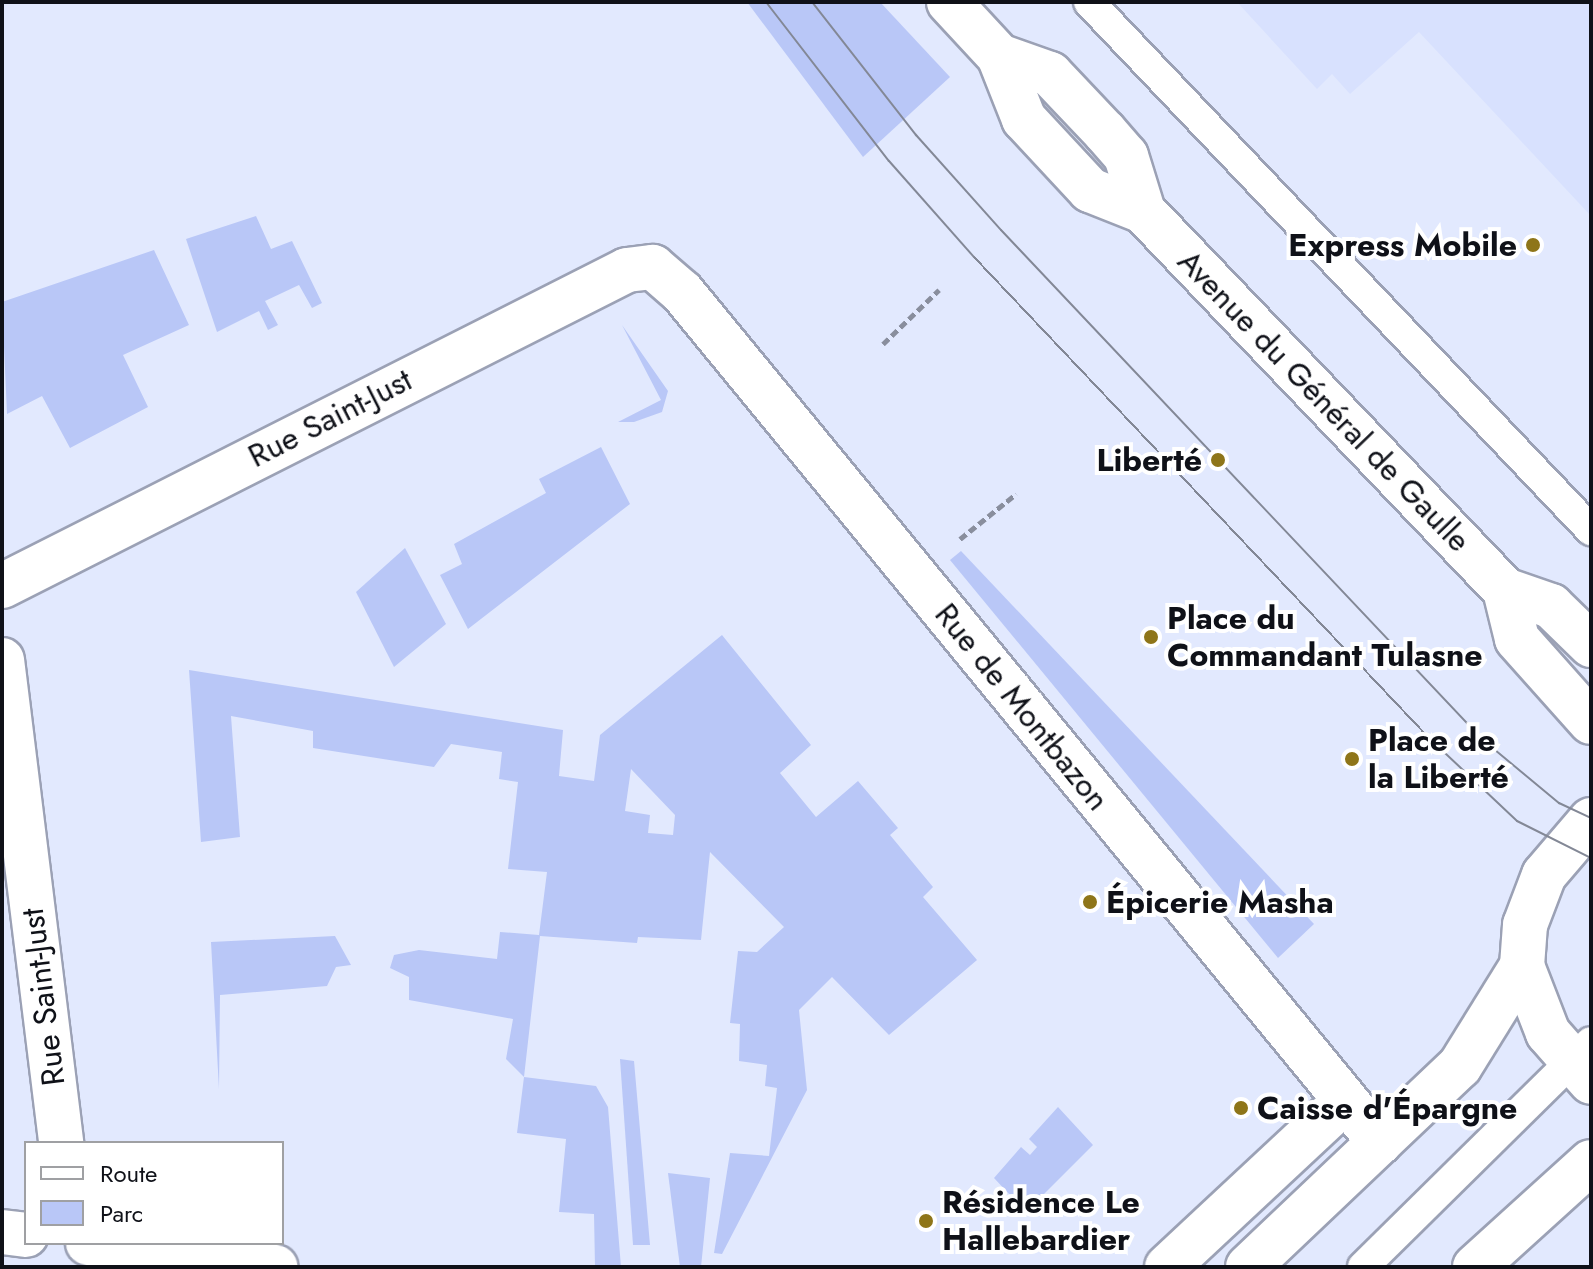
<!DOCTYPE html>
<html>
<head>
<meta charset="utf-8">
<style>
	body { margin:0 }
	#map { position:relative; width:1593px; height:1269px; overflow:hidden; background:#e2e9fe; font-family:Jost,sans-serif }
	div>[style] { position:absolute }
	.built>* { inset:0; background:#d8e1fe }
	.green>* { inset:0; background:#b9c7f7 }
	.path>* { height:5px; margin-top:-2.5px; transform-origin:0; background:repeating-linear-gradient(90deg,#898e9d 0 8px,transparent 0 12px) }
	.roads { filter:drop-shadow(2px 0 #9ba1b5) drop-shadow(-2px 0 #9ba1b5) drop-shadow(0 2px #9ba1b5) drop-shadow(0 -2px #9ba1b5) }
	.lane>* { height:30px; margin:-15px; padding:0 15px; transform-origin:15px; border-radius:15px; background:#fff }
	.street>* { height:44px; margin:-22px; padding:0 22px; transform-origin:22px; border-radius:22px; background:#fff }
	.secondary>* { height:44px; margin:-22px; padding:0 22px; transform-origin:22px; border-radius:22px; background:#fff }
	.primary>* { height:44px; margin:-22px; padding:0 22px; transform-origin:22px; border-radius:22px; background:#fff }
	.tram>* { height:2px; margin:-1px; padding:0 1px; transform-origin:1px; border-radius:1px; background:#838896 }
	.dots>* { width:22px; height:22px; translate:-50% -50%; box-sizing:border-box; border:4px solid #fff; border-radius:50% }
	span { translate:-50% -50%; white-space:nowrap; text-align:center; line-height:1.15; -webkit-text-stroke:8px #fff; paint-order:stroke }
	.poi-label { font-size:32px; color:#0f1118; font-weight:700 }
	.right { translate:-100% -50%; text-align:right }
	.left { translate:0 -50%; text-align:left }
	.street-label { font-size:32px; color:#0f1118 }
	.frame { position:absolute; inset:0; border:4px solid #0f1118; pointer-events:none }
	.legend { position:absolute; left:24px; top:1141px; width:260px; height:104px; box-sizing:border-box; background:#fff; border:2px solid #9fa0a3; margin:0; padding:10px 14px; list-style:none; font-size:24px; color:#0f1118 }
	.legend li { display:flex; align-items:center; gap:16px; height:40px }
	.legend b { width:40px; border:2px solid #9fa0a3 }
</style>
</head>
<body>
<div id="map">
	<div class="built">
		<i style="clip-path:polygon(1237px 2px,1591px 2px,1591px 216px,1419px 32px,1350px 94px,1332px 74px,1317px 89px)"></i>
	</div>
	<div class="green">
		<i style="clip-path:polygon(747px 2px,880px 2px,950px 77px,863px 157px)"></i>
		<i style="clip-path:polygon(256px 216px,271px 249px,292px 241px,322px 303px,312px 308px,299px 285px,265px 301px,278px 325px,268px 330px,259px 311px,217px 332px,186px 239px)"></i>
		<i style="clip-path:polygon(154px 250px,189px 325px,123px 355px,148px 407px,70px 448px,42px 396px,7px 414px,2px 302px)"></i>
		<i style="clip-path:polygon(622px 325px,668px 391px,662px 412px,634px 422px,618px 422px,661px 400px)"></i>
		<i style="clip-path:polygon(601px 447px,630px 504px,468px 629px,440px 575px,462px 564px,454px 544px,546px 493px,539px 479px)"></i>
		<i style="clip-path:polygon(405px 548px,446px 624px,394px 667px,356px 592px)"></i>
		<i style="clip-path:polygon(961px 551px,1314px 924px,1278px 958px,950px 560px)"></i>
		<i style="clip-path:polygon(evenodd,722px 635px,811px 745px,780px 773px,816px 817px,858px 781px,898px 828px,890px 835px,933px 887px,923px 897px,977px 960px,889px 1035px,832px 977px,799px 1010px,807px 1090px,722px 1254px,714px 1253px,730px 1153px,769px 1156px,777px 1088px,765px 1086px,767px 1065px,739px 1061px,740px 1024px,730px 1023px,738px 951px,757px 952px,784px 927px,710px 852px,701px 940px,638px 937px,637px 943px,540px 936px,524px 1077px,596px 1086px,608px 1107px,621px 1267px,595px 1267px,594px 1214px,559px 1212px,566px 1139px,517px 1133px,524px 1077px,506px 1059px,513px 1019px,409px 1000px,409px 977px,390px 968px,394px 955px,419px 950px,497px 959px,500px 932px,539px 935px,547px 872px,508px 869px,518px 782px,499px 779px,502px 752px,451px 744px,434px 767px,313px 748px,313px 731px,231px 716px,240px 837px,201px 842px,189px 670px,563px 730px,559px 776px,594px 781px,600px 735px,722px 635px,631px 769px,675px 815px,673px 835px,648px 833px,650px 815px,625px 811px,631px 769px)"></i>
		<i style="clip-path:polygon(335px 936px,351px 965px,336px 967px,327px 986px,220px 995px,219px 1089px,211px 942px)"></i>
		<i style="clip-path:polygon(620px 1059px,634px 1061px,650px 1245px,633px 1245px)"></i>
		<i style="clip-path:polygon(1058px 1107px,1093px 1145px,1026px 1212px,994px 1178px,1021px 1147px,1030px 1155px,1037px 1147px,1029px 1139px)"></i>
		<i style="clip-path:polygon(668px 1173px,710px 1178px,701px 1267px,680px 1267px)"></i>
	</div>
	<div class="path">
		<i style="left:883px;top:344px;width:78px;rotate:-44deg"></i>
		<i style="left:960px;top:539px;width:72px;rotate:-38.8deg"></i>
	</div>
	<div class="roads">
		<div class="lane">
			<i style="left:1089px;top:2px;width:729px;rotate:46.45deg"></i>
			<i style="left:1363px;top:1267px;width:320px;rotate:-44.6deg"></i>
		</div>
		<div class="street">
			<i style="left:2px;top:586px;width:700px;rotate:-26.82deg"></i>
			<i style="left:627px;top:270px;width:26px;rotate:-7deg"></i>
			<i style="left:653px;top:267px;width:38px;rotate:41deg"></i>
			<i style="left:682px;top:292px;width:1100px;rotate:50.61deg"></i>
			<i style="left:2px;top:660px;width:487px;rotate:83deg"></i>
			<i style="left:2px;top:1232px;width:24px;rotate:7deg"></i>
			<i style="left:88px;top:1243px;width:189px;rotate:7.3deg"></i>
			<i style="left:1167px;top:1267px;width:243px;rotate:-43deg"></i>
		</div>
		<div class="secondary">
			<i style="left:949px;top:2px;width:74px;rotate:47.2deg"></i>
			<i style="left:999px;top:56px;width:68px;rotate:68.4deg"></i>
			<i style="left:1024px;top:119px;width:97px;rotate:47.1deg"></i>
			<i style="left:1090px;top:190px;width:57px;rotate:21.6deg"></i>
			<i style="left:1143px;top:211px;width:524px;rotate:46.31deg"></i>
			<i style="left:1505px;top:590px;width:49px;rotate:19.2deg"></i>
			<i style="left:1551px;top:606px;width:56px;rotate:44.3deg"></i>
			<i style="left:999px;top:56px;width:54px;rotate:19.4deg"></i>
			<i style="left:1050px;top:74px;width:80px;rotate:46.5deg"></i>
			<i style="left:1105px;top:132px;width:32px;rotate:49deg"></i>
			<i style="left:1126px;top:156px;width:58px;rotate:72.8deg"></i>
			<i style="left:1505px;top:590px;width:50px;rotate:76.2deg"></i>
			<i style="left:1517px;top:639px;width:111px;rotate:48.3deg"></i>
		</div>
		<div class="primary">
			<i style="left:1591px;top:820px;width:72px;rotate:130.5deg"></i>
			<i style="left:1544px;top:875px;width:53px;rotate:110.8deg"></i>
			<i style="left:1525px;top:925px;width:41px;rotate:94.2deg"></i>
			<i style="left:1522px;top:966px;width:72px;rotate:68.8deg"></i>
			<i style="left:1548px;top:1033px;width:65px;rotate:48.7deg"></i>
			<i style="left:1248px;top:1267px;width:292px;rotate:-43.5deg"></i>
			<i style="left:1460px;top:1066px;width:118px;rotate:-58.2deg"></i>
			<i style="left:1475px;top:1267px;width:156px;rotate:-42.2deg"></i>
		</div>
	</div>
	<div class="tram">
		<i style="left:766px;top:2px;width:201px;rotate:52.3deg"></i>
		<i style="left:889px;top:161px;width:128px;rotate:48.5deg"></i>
		<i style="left:974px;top:257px;width:661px;rotate:46.59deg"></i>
		<i style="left:1428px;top:737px;width:122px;rotate:43.3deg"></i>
		<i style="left:1517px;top:821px;width:83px;rotate:26.6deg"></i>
		<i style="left:812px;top:2px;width:169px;rotate:52deg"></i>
		<i style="left:916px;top:135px;width:127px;rotate:48.2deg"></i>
		<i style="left:1001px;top:230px;width:702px;rotate:46.62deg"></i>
		<i style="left:1483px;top:740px;width:99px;rotate:39.7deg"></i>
		<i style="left:1559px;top:803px;width:35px;rotate:25deg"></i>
	</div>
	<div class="dots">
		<i style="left:1533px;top:245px;background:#8e7519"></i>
		<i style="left:1218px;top:460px;background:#8e7519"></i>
		<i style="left:1151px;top:637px;background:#8e7519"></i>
		<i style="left:1352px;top:759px;background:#8e7519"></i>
		<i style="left:1090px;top:902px;background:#8e7519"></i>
		<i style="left:1241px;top:1108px;background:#8e7519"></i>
		<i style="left:926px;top:1221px;background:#8e7519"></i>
	</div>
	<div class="poi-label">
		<span class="right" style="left:1517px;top:245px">Express Mobile</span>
		<span class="right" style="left:1202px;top:460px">Liberté</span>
		<span class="left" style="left:1167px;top:637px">Place du<br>Commandant Tulasne</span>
		<span class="left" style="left:1368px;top:759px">Place de<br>la Liberté</span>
		<span class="left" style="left:1106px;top:902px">Épicerie Masha</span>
		<span class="left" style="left:1257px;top:1108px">Caisse d'Épargne</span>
		<span class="left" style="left:942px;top:1221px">Résidence Le<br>Hallebardier</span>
	</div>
	<div class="street-label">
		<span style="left:1324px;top:401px;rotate:46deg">Avenue du Général de Gaulle</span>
		<span style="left:330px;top:418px;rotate:-27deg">Rue Saint-Just</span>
		<span style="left:1022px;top:707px;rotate:51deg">Rue de Montbazon</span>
		<span style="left:43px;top:997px;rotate:-97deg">Rue Saint-Just</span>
	</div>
	<div class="frame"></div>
	<ul class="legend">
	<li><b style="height:10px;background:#fff"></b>Route</li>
	<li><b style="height:22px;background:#b9c7f7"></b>Parc</li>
	</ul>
</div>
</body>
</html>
